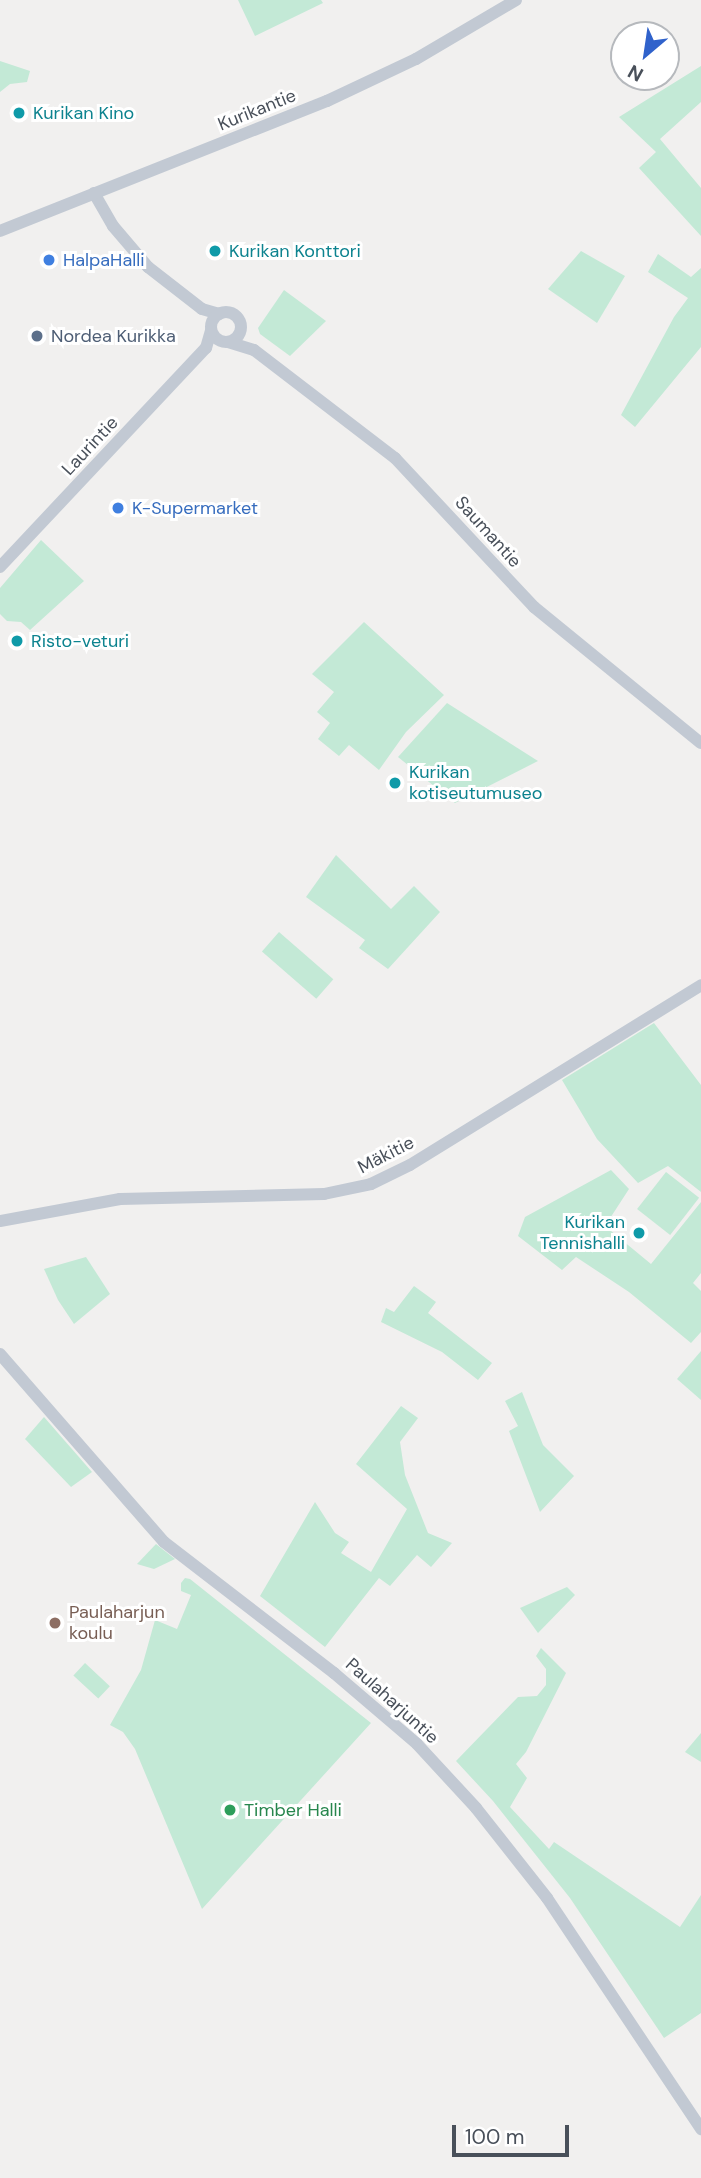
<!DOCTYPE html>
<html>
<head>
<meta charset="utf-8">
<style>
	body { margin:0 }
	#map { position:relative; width:701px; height:2178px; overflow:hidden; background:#f1f0ef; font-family:"DM Sans",sans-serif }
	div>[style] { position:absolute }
	.green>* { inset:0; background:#c3e9d6; transform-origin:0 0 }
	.secondary>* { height:12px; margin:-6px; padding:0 6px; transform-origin:6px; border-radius:6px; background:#c2c9d3 }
	.secondary>.ring { margin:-6px; padding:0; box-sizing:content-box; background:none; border:12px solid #c2c9d3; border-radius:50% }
	.dots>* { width:19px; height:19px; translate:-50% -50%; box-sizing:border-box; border:4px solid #fff; border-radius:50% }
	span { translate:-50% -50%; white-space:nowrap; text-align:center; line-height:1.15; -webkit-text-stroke:6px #fff; paint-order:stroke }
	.street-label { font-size:18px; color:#49505a }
	.culture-label { font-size:18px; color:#0d838f }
	.left { translate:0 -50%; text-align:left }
	.right { translate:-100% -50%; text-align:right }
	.shop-label { font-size:18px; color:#366cbe }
	.service-label { font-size:18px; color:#4e5e75 }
	.education-label { font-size:18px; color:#785e54 }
	.leisure-label { font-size:18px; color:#27864d }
	.north { position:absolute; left:610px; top:21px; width:70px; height:70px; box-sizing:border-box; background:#fff; border:2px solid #b6b9bd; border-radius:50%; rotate:209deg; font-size:19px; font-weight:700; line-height:28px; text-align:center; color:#49505a }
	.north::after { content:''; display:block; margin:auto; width:24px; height:32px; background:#3062cb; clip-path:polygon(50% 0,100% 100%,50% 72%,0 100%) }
	.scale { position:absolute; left:452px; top:2125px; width:117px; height:32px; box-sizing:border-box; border:4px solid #49505a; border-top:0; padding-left:9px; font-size:21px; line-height:24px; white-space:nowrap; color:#49505a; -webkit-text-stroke:5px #fff; paint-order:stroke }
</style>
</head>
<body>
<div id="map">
	<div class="green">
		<i style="clip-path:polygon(238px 0,321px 0,323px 3px,255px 36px)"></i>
		<i style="clip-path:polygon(0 61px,30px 71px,27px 82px,10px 84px,0 92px)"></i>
		<i style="clip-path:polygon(701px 66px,701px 102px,660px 139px,701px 188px,701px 236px,639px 168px,656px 152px,619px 117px)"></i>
		<i style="clip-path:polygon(581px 251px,625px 276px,597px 323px,548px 289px)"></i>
		<i style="clip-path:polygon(658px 254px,691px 277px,701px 268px,701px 347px,635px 427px,621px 415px,674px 317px,688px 298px,648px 272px)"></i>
		<i style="clip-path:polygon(284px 290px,326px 321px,290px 356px,260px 334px,258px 328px)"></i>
		<i style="clip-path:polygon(41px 540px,84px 581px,30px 630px,21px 622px,7px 621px,0 614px,0 588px)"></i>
		<i style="clip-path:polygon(364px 622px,444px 695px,406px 732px,379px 770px,349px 745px,339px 756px,318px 739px,330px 723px,317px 712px,334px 692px,312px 674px)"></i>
		<i style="clip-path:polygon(447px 703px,538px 761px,455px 803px,398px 757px)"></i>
		<i style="clip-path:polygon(336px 855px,391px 909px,414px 886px,440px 912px,388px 969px,359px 948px,365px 940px,306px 897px)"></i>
		<i style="left:279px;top:932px;width:72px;height:26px;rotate:41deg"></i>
		<i style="clip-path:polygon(654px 1023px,701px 1085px,701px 1192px,668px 1166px,638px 1183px,597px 1139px,562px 1080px)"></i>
		<i style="clip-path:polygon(611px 1170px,629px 1189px,605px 1226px,651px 1264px,701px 1202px,701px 1273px,693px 1283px,701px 1291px,701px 1332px,691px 1343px,629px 1292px,576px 1257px,562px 1270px,518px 1236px,525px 1217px)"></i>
		<i style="left:666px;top:1172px;width:42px;height:47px;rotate:38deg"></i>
		<i style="clip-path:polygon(86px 1257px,110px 1294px,74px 1324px,58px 1300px,44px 1269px)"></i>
		<i style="clip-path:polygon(414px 1286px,436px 1302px,428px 1313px,492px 1363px,478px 1380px,442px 1352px,381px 1322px,386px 1308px,394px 1312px)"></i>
		<i style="clip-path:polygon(701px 1351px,701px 1400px,677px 1379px)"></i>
		<i style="clip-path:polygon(522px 1392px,543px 1445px,574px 1476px,540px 1512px,509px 1431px,518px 1426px,505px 1401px)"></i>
		<i style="clip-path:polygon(401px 1406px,418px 1418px,400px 1442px,405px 1475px,428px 1533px,452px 1543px,431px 1567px,417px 1555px,390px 1586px,379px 1578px,325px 1647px,260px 1596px,315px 1502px,335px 1533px,349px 1542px,341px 1553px,371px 1572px,407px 1509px,356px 1464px)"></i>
		<i style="clip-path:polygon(44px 1417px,92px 1472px,71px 1487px,25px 1439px)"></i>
		<i style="clip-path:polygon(156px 1544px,175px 1559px,154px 1569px,137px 1564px)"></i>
		<i style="clip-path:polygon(185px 1578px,190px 1579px,371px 1723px,202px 1909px,135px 1749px,123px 1732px,110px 1725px,141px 1670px,155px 1620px,177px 1629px,191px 1595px,181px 1591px,181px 1583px)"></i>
		<i style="clip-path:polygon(567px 1587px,575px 1595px,538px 1633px,520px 1608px)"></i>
		<i style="clip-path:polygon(541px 1648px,566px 1673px,526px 1752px,516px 1764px,527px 1778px,510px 1807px,549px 1849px,554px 1842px,680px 1927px,701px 1895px,701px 2013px,664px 2038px,570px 1898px,493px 1801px,456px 1761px,518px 1697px,537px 1696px,546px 1685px,546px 1669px,536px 1656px)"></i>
		<i style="left:85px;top:1663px;width:34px;height:17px;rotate:43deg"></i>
		<i style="clip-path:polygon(701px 1733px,701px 1762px,685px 1752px)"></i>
	</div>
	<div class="secondary">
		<i style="left:94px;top:193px;width:38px;rotate:60deg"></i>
		<i style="left:113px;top:226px;width:54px;rotate:49.5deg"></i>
		<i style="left:148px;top:267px;width:68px;rotate:37.9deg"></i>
		<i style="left:202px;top:309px;width:18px;rotate:16deg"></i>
		<i style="left:0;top:231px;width:352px;rotate:-21.7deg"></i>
		<i style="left:327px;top:101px;width:98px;rotate:-25.3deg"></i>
		<i style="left:416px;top:59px;width:116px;rotate:-30.5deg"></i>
		<i class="ring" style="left:211px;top:312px;width:18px;height:18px"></i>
		<i style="left:228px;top:342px;width:27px;rotate:17deg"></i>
		<i style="left:254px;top:350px;width:178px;rotate:37.5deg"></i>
		<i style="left:395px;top:458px;width:204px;rotate:47deg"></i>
		<i style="left:534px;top:607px;width:215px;rotate:39.2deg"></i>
		<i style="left:0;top:567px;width:301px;rotate:-46.8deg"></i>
		<i style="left:206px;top:348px;width:18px;rotate:-74deg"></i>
		<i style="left:0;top:1221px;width:122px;rotate:-10.4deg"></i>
		<i style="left:120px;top:1199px;width:204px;rotate:-1.4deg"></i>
		<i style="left:324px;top:1194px;width:48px;rotate:-12deg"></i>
		<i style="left:371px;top:1184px;width:43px;rotate:-26deg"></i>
		<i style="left:410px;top:1165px;width:342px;rotate:-31.7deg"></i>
		<i style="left:0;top:1354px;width:249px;rotate:48.9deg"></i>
		<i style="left:164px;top:1542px;width:215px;rotate:37.6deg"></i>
		<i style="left:334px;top:1673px;width:109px;rotate:40.5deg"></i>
		<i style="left:417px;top:1744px;width:87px;rotate:47.3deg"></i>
		<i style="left:476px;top:1808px;width:115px;rotate:51.7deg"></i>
		<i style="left:547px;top:1898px;width:278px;rotate:56.3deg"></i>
	</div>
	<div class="dots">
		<i style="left:19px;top:113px;background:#0f9aa8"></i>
		<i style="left:215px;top:251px;background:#0f9aa8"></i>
		<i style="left:49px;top:260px;background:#3f7fe0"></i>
		<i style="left:37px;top:336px;background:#5c6f8a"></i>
		<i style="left:118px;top:508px;background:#3f7fe0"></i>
		<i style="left:17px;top:641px;background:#0f9aa8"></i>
		<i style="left:395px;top:783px;background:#0f9aa8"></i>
		<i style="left:639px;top:1233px;background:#0f9aa8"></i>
		<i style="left:55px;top:1623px;background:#8d6e63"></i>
		<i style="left:230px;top:1810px;background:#2e9e5b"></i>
	</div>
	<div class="street-label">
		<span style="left:257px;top:110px;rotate:-22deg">Kurikantie</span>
		<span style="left:90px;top:446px;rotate:-47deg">Laurintie</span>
		<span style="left:488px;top:532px;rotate:48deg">Saumantie</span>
		<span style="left:386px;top:1155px;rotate:-27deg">Mäkitie</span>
		<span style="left:392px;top:1701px;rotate:42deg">Paulaharjuntie</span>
	</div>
	<div class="culture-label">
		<span class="left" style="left:33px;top:113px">Kurikan Kino</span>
		<span class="left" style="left:229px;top:251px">Kurikan Konttori</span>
		<span class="left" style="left:31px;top:641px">Risto-veturi</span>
		<span class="left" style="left:409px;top:783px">Kurikan<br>kotiseutumuseo</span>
		<span class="right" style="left:625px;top:1233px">Kurikan<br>Tennishalli</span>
	</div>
	<div class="shop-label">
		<span class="left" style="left:63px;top:260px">HalpaHalli</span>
		<span class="left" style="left:132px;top:508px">K-Supermarket</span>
	</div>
	<div class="service-label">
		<span class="left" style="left:51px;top:336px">Nordea Kurikka</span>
	</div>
	<div class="education-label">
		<span class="left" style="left:69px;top:1623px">Paulaharjun<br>koulu</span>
	</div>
	<div class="leisure-label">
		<span class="left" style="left:244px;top:1810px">Timber Halli</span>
	</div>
	<div class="north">N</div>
	<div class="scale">100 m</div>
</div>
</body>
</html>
